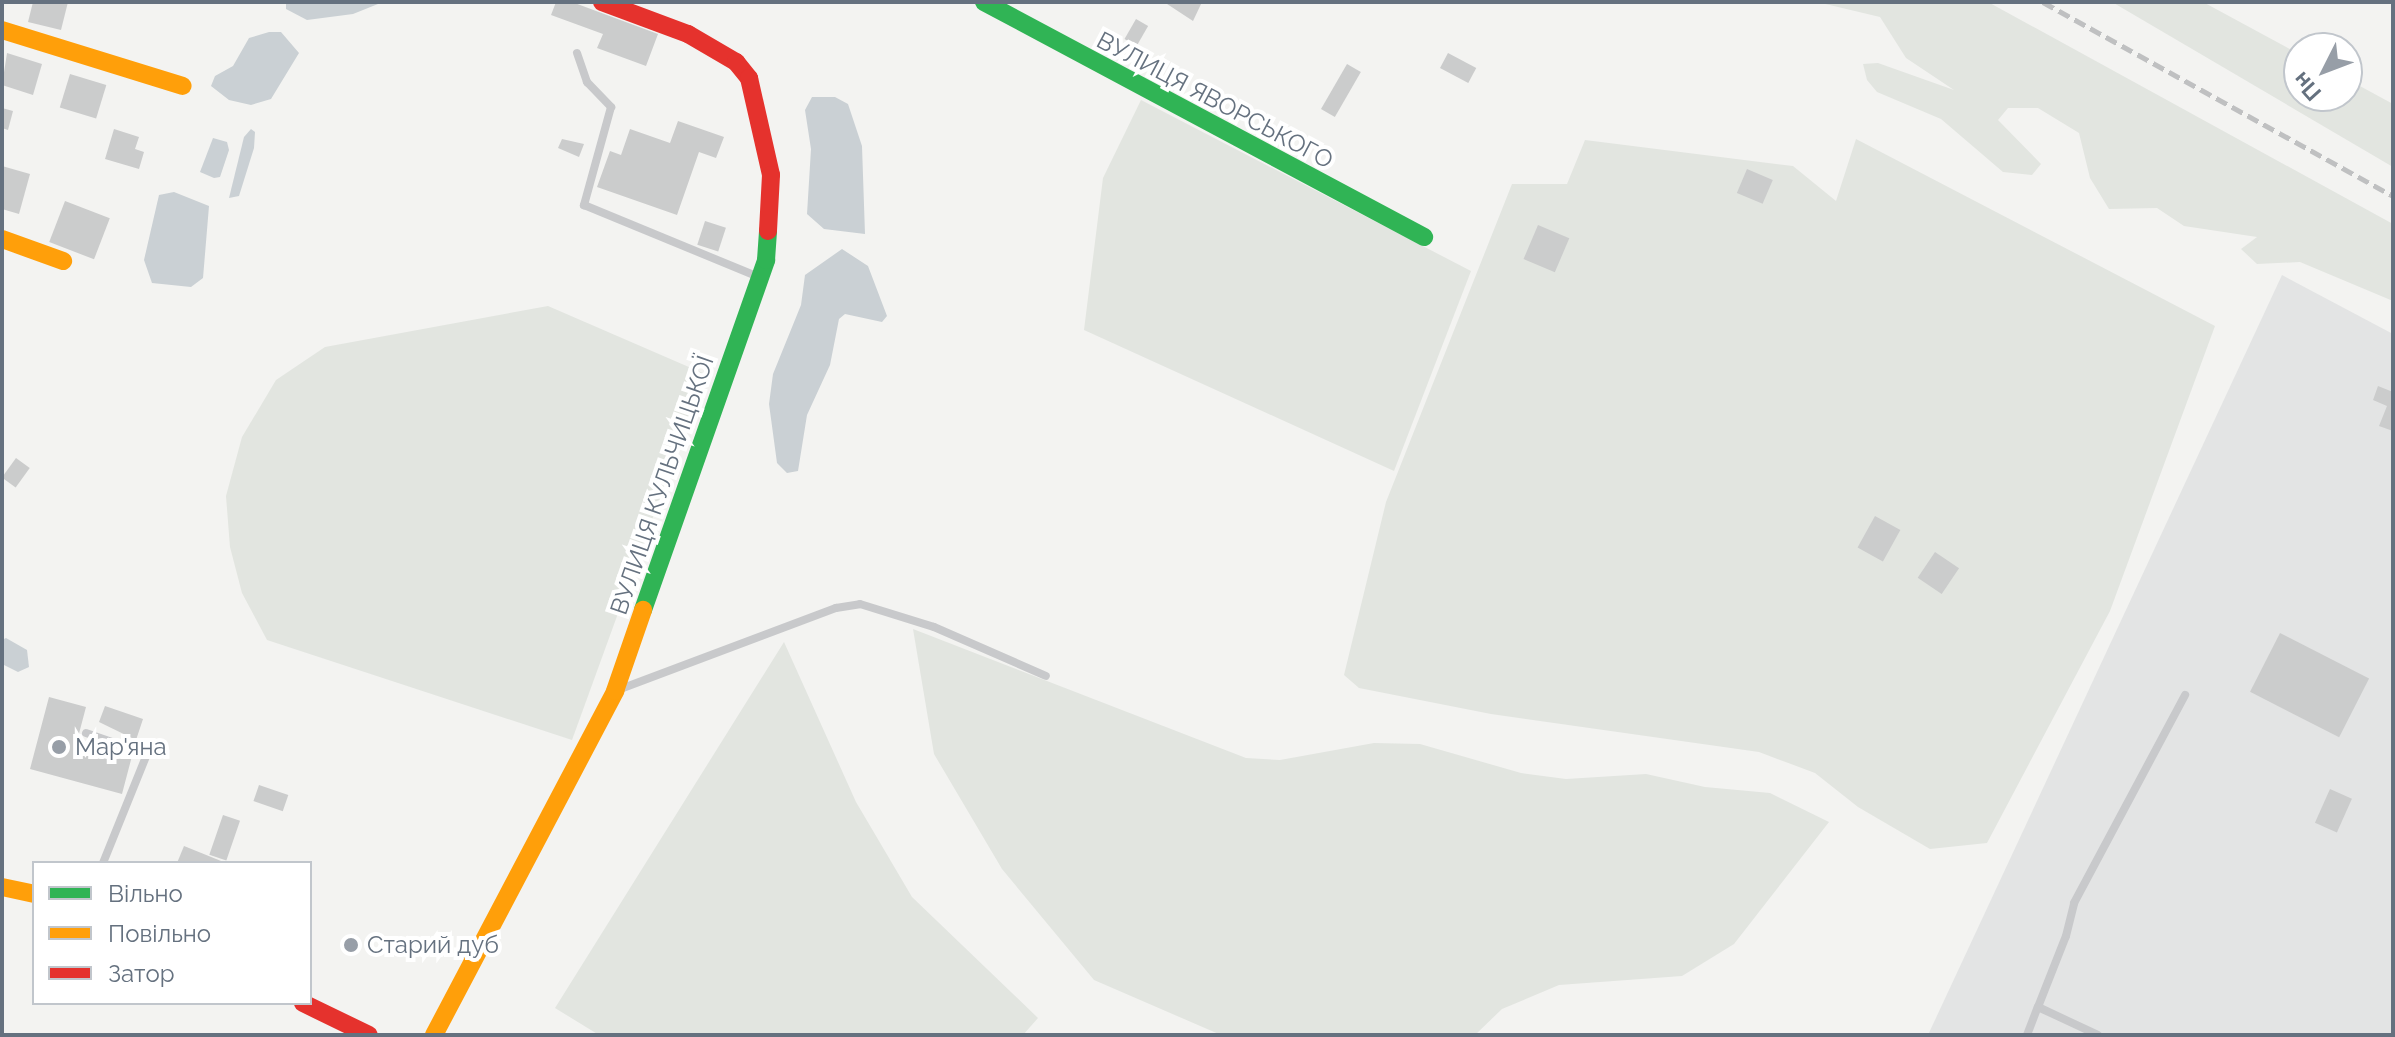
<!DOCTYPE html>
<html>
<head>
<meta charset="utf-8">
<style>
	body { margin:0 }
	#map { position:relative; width:2395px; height:1037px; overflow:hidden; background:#f3f3f1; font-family:Raleway,sans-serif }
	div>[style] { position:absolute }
	.built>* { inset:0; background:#e3e4e4 }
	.green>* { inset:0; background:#e2e5e0 }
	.water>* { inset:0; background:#cad0d4 }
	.building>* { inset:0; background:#cbcccc; transform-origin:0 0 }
	.lane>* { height:8px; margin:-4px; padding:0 4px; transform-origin:4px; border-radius:4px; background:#c8c9cb }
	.fast>* { height:18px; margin:-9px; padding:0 9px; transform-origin:9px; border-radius:9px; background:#30b455 }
	.slow>* { height:18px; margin:-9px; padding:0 9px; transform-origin:9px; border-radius:9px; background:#ff9f0a }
	.jam>* { height:18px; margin:-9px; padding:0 9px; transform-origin:9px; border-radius:9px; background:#e5322d }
	.rail>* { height:5px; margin-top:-2.5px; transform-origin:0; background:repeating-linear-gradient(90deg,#bfc0c1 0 12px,transparent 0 18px) }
	.dots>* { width:22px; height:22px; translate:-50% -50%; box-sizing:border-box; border:4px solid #fff; border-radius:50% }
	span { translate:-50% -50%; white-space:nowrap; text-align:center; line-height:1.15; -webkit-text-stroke:8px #fff; paint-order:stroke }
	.street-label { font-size:24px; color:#65717f }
	.poi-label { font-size:24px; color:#65717f }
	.left { translate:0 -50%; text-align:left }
	.frame { position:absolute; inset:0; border:4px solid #65717f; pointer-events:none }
	.legend { position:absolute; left:32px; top:861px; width:280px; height:144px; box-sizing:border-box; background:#fff; border:2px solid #c1c6cc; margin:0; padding:10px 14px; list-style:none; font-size:24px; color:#65717f }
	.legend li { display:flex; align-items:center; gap:16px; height:40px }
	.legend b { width:40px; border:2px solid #c1c6cc }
	.north { position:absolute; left:2283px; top:32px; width:80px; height:80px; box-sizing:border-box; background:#fff; border:2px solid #c1c6cc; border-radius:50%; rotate:228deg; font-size:22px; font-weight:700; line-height:32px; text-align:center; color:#65717f }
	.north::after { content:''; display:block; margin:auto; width:28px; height:36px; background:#979ea7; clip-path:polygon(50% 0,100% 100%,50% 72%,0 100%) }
</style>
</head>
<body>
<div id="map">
	<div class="built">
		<i style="clip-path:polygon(2282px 275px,2393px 334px,2393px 1035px,1928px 1035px)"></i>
	</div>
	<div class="green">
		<i style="clip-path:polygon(1817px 2px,1988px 2px,2393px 224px,2393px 301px,2300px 262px,2257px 264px,2241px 249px,2257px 237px,2184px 226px,2157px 208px,2109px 209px,2090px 178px,2079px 133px,2038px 108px,2008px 108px,1998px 120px,2041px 164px,2032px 175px,2003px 172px,1941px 119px,1877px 92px,1867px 80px,1863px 64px,1878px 63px,1954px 90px,1906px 58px,1880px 17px)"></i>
		<i style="clip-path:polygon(2112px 2px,2203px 2px,2299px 54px,2299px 96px,2347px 96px,2347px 79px,2393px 104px,2393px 167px)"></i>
		<i style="clip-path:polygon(1141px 100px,1471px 271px,1394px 471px,1084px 330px,1103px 178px)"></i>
		<i style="clip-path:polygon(1856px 139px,2215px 326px,2110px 611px,1987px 843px,1930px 849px,1858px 807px,1815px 773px,1759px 752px,1491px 714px,1359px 688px,1344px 675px,1386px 502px,1512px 184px,1567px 184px,1585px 140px,1793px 166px,1836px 201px)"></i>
		<i style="clip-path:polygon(548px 306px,705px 374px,572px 740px,267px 640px,242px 593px,230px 547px,226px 496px,242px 437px,276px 380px,325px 347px)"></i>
		<i style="clip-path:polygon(913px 629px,1246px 758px,1280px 760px,1374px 743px,1420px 744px,1521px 773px,1566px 779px,1646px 774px,1705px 787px,1770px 793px,1829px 822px,1734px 944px,1682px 976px,1559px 985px,1502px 1009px,1475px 1035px,1221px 1035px,1094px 980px,1002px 869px,934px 754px)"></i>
		<i style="clip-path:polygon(784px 642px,856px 802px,912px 897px,1038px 1018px,1023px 1035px,599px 1035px,555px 1008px)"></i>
	</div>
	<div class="water">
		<i style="clip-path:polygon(286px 2px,383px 2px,353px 14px,307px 20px,286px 9px)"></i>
		<i style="clip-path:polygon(269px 32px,281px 32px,299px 53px,271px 99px,251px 105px,229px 100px,211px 86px,215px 76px,233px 66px,249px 38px)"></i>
		<i style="clip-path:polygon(812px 97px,835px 97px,848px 104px,862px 146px,865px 234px,824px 229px,807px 214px,811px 149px,805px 110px)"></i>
		<i style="clip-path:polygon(251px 129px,255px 132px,254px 148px,239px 196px,229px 198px,244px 137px)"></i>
		<i style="clip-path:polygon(213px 138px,227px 142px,229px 150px,220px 177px,214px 178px,200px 172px)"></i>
		<i style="clip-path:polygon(174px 192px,209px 206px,203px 278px,191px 287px,152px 283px,144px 260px,159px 195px)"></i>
		<i style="clip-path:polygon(842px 249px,868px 266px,887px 316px,882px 322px,845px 314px,839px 319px,830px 365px,807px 415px,798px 471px,787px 473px,777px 463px,769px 404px,773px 374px,801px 305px,805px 275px)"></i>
		<i style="clip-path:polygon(6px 638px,27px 650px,29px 667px,18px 672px,2px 664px,2px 640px)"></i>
	</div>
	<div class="building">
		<i style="clip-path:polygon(33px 2px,68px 2px,61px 30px,28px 22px)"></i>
		<i style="clip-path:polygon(556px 2px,572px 2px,658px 34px,646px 66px,597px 48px,603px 34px,551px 15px)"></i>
		<i style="clip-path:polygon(1164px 2px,1202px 2px,1193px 21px)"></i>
		<i style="left:1136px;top:19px;width:14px;height:23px;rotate:30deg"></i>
		<i style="clip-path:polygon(7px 53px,42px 64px,33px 95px,2px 85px)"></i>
		<i style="left:1448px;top:53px;width:32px;height:17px;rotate:28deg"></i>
		<i style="left:1347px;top:64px;width:16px;height:52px;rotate:30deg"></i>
		<i style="left:70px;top:74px;width:38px;height:35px;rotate:17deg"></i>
		<i style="clip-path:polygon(2px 108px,13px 111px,8px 130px,2px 128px)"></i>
		<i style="clip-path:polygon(678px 121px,724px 137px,716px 158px,699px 152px,677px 215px,597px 187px,610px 151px,621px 155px,630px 129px,670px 143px)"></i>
		<i style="clip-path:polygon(114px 129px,139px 137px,135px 149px,144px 152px,139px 169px,105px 159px)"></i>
		<i style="clip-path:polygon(562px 139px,584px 144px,579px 157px,558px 148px)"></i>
		<i style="clip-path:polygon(2px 166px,30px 174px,19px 214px,2px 209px)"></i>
		<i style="left:1747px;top:169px;width:28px;height:26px;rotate:23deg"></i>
		<i style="left:65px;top:201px;width:48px;height:44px;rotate:21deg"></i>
		<i style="left:705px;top:221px;width:22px;height:25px;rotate:18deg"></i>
		<i style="left:1538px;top:225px;width:34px;height:37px;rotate:23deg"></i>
		<i style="clip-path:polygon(2378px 386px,2393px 392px,2393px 431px,2379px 426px,2387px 406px,2373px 400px)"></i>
		<i style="left:16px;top:458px;width:17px;height:24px;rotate:36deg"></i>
		<i style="left:1875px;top:516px;width:29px;height:36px;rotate:29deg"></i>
		<i style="left:1935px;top:552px;width:29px;height:31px;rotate:34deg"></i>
		<i style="left:2280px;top:633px;width:100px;height:66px;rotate:27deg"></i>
		<i style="clip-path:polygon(49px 697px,86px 707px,76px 745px,132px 756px,122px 794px,30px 769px)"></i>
		<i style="clip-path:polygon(105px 706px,143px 719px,136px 740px,99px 722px)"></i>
		<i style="left:259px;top:785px;width:31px;height:17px;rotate:19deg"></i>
		<i style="left:2330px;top:789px;width:24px;height:37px;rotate:24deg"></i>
		<i style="left:223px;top:815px;width:18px;height:42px;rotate:19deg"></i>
		<i style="clip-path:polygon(184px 846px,226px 863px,177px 863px)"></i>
	</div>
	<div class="lane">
		<i style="left:577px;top:53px;width:31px;rotate:71deg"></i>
		<i style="left:587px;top:82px;width:35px;rotate:46deg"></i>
		<i style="left:611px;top:107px;width:102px;rotate:105.4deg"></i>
		<i style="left:584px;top:205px;width:189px;rotate:22.4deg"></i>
		<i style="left:623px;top:688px;width:228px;rotate:-20.6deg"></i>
		<i style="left:836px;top:608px;width:24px;rotate:-9deg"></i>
		<i style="left:860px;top:604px;width:77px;rotate:17.3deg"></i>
		<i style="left:934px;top:627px;width:122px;rotate:23.6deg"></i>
		<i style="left:86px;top:733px;width:65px;rotate:19deg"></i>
		<i style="left:147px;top:754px;width:118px;rotate:112deg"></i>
		<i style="left:2038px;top:1007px;width:76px;rotate:-68.5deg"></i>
		<i style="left:2066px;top:936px;width:34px;rotate:-76deg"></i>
		<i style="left:2074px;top:903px;width:236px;rotate:-61.9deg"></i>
		<i style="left:2027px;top:1035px;width:30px;rotate:-69deg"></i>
		<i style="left:2038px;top:1007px;width:66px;rotate:25deg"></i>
	</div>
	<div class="fast">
		<i style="left:984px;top:2px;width:499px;rotate:28.1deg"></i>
		<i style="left:643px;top:610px;width:371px;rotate:-70.6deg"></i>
		<i style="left:766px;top:260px;width:29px;rotate:-86deg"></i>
	</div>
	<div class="slow">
		<i style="left:2px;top:30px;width:189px;rotate:17.2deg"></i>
		<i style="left:2px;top:239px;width:65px;rotate:19.8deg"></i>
		<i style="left:2px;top:887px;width:33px;rotate:12deg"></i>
		<i style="left:434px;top:1035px;width:389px;rotate:-62.2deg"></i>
		<i style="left:615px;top:691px;width:86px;rotate:-70.9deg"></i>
	</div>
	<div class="jam">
		<i style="left:602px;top:2px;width:92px;rotate:20.4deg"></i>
		<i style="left:688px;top:34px;width:56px;rotate:30.3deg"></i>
		<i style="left:736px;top:62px;width:21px;rotate:51deg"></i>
		<i style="left:749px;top:78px;width:99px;rotate:77.2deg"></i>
		<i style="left:771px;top:175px;width:56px;rotate:93.1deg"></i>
		<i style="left:303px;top:1003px;width:73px;rotate:25.9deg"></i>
	</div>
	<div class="rail">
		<i style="left:2043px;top:2px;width:400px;rotate:29deg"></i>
	</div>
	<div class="dots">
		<i style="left:59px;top:747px;background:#979ea7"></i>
		<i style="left:351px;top:945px;background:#979ea7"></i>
	</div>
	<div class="street-label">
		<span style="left:1215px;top:100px;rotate:28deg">ВУЛИЦЯ ЯВОРСЬКОГО</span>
		<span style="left:662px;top:485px;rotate:-71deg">ВУЛИЦЯ КУЛЬЧИЦЬКОЇ</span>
	</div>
	<div class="poi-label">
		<span class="left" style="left:75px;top:747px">Мар'яна</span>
		<span class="left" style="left:367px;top:945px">Старий дуб</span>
	</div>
	<div class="frame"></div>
	<ul class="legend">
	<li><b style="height:10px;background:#30b455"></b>Вільно</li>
	<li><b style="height:10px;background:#ff9f0a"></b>Повільно</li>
	<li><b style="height:10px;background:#e5322d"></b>Затор</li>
	</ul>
	<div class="north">Пн</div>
</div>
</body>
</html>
